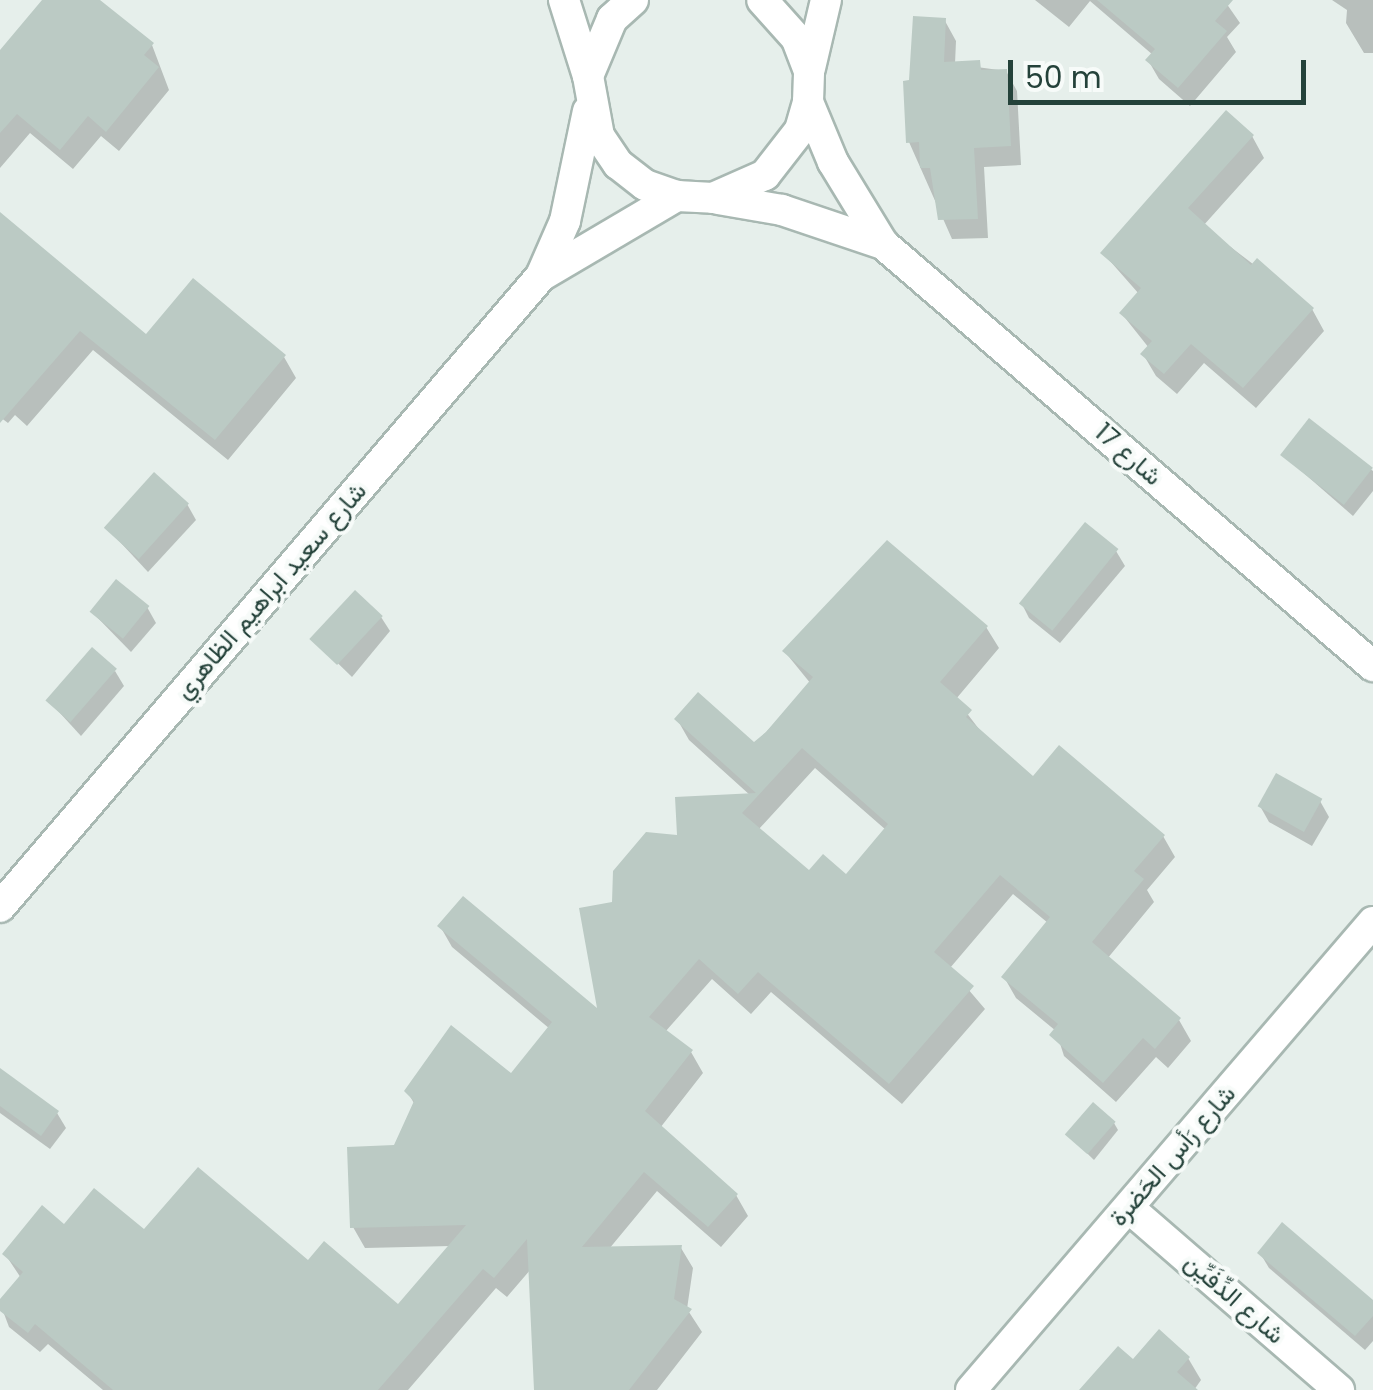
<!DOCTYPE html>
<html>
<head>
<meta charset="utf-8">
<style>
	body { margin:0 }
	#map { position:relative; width:1373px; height:1390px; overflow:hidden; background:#e6efeb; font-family:Poppins,Vazirmatn,sans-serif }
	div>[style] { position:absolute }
	.shadow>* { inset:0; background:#0003 }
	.building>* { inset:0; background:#bbcac4; transform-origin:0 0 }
	.roads { filter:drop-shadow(2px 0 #a8b8b2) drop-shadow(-2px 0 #a8b8b2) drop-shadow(0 2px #a8b8b2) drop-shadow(0 -2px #a8b8b2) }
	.minor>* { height:30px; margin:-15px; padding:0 15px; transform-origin:15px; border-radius:15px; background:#fff }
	span { translate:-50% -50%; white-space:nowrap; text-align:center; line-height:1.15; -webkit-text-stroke:8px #f7fbf9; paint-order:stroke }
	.street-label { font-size:25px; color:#24423a }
	.scale { position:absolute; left:1008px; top:60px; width:298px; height:45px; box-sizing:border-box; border:5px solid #24423a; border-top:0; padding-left:12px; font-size:30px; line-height:35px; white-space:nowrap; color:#24423a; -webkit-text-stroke:8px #f7fbf9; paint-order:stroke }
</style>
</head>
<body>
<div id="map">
	<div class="shadow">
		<i style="clip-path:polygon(46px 0,97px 0,152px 45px,169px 90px,119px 151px,101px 136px,73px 169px,30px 133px,0 168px,0 54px)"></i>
		<i style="clip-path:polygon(1035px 0,1224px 0,1240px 23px,1227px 37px,1236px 52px,1190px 106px,1159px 79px,1148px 60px,1153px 55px,1090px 1px,1069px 27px)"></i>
		<i style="clip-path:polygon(1332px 0,1373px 0,1373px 53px,1364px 53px,1346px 23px,1347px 10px)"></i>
		<i style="clip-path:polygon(945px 21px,956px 41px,955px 64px,1006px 71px,1017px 91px,1021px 165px,984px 167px,988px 238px,952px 239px,909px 142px,912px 83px)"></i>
		<i style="clip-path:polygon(1252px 136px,1264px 158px,1203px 226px,1312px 309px,1324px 331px,1256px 408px,1204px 363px,1177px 394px,1156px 376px,1143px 354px,1149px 348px,1122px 314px,1139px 294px,1103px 253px)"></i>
		<i style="clip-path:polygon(0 215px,146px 338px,284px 357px,296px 378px,228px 460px,93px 350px,27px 426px,15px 415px,8px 423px,0 417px)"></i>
		<i style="clip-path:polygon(1309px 422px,1373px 471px,1373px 491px,1353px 516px,1283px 455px)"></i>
		<i style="clip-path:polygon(187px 504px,196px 520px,148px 572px,107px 528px)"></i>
		<i style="clip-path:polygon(1116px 551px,1125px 566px,1060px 643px,1029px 618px,1021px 602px)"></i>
		<i style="clip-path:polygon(147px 607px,156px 623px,131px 652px,92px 612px)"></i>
		<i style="clip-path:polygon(381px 617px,390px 631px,352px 677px,316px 642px)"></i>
		<i style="clip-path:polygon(evenodd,986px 627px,999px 648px,956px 699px,982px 733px,1033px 780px,1163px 836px,1175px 857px,1147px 890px,1154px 902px,1107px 959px,1179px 1020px,1191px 1041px,1168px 1068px,1156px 1057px,1116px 1102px,1064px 1056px,1056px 1031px,1016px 998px,1004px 977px,1048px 923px,1013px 894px,950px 968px,985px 1009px,902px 1104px,771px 992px,751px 1014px,712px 979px,665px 1032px,691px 1052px,703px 1073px,660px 1128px,736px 1195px,748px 1216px,721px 1247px,657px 1191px,609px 1249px,681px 1248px,693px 1268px,687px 1309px,702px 1332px,657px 1390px,537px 1390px,531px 1269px,507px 1297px,496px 1288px,408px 1390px,103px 1390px,48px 1344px,40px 1352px,9px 1327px,0 1303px,21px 1278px,5px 1254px,65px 1227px,145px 1232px,308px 1263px,398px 1307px,451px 1246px,365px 1248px,353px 1227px,415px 1105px,407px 1091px,511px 1077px,550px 1029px,452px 947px,440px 926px,600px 1014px,615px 905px,679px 837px,751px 796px,689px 740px,677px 719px,753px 746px,811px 684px,785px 652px,986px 627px,815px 768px,886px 830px,846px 877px,809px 874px,758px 830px,815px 768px)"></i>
		<i style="clip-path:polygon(115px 671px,124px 686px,81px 736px,49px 701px)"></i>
		<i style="clip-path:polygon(1320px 801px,1329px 817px,1312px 846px,1269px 822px,1260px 806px)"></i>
		<i style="clip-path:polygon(0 1085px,57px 1113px,66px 1128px,50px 1149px,0 1113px)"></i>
		<i style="clip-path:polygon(1114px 1123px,1118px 1130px,1094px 1160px,1068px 1135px)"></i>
		<i style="clip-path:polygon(1260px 1253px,1373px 1303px,1373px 1341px,1365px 1350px,1269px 1268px)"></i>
		<i style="clip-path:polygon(1188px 1358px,1201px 1380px,1194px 1390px,1083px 1390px,1133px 1363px)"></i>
	</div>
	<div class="building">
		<i style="clip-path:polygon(42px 0,100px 0,154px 43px,144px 55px,159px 67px,106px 132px,88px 116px,60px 150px,17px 114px,0 133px,0 50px)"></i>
		<i style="clip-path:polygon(1097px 0,1233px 0,1215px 21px,1227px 31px,1178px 88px,1145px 60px,1155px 49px)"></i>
		<i style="clip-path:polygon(913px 16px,946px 18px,944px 62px,980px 60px,981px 70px,1007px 69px,1011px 146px,974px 148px,978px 219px,938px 220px,930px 168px,920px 168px,919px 142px,906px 143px,903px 81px,909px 80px)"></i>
		<i style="clip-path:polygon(1226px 110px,1254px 135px,1188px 208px,1251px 265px,1257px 258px,1314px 308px,1243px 388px,1191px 344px,1164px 374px,1140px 354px,1152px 341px,1119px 313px,1141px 288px,1100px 253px)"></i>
		<i style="clip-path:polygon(0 212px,146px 334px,193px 278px,286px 355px,215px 440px,80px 331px,0 423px)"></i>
		<i style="left:1309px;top:418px;width:81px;height:47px;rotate:38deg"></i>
		<i style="left:154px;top:472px;width:47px;height:75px;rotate:42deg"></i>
		<i style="left:1085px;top:522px;width:43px;height:105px;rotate:39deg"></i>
		<i style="clip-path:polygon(evenodd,887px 540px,988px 626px,940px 682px,972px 710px,966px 717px,1033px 776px,1059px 745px,1165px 835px,1134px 871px,1144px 879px,1092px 942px,1181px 1018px,1155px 1049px,1143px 1038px,1103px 1083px,1049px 1035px,1058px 1024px,1001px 977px,1050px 917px,1000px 875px,934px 952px,974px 986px,889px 1084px,758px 972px,738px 994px,699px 959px,649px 1017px,693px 1050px,645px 1111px,738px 1194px,708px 1227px,644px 1172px,582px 1247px,682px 1245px,674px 1299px,692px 1309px,629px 1390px,534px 1390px,527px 1239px,494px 1278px,483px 1269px,378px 1390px,113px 1390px,35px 1324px,28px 1333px,0 1311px,0 1299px,23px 1272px,2px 1254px,42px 1205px,64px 1224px,94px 1188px,144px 1229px,198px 1167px,308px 1260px,324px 1241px,398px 1304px,466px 1225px,350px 1228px,347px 1147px,394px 1145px,414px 1101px,404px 1091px,451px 1025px,511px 1073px,552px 1022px,437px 926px,463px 896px,597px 1008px,579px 908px,612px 902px,613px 871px,646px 832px,677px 835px,675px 797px,756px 793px,674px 719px,698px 692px,754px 742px,766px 732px,813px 677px,782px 651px,887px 540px,802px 748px,888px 824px,846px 874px,823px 854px,809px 870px,742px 813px,802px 748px)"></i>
		<i style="left:116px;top:579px;width:43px;height:42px;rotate:39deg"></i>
		<i style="left:355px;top:590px;width:38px;height:67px;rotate:43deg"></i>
		<i style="left:92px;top:647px;width:33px;height:71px;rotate:41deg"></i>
		<i style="left:1276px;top:773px;width:53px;height:38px;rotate:29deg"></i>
		<i style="clip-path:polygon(0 1068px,59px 1111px,41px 1136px,0 1106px)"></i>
		<i style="left:1093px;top:1102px;width:30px;height:43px;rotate:41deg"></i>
		<i style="clip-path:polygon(1282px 1222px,1373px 1300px,1373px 1316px,1355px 1336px,1257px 1253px)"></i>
		<i style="clip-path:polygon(1159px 1329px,1190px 1357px,1177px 1372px,1198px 1390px,1079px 1390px,1118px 1346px,1133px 1359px)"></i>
	</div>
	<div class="roads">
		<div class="minor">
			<i style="left:564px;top:0;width:77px;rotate:72.5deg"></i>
			<i style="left:633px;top:0;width:28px;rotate:138deg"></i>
			<i style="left:612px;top:19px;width:62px;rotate:112.8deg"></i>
			<i style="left:588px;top:76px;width:61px;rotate:79.6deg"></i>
			<i style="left:599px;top:136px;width:34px;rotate:56deg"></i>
			<i style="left:618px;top:164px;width:34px;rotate:38deg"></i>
			<i style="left:645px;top:185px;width:34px;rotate:19deg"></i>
			<i style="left:677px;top:196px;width:36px;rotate:3deg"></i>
			<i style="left:713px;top:198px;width:57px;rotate:-23.9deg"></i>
			<i style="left:765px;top:175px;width:57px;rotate:-52.1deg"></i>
			<i style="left:800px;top:130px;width:29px;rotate:-74deg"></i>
			<i style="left:808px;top:102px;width:31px;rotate:-88deg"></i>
			<i style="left:809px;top:71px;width:34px;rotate:-111deg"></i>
			<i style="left:797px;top:39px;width:52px;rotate:-131.9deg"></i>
			<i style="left:810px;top:68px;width:70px;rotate:-76.8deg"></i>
			<i style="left:808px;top:102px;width:65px;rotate:67.4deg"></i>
			<i style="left:833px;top:162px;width:96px;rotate:58.6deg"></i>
			<i style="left:883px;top:244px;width:647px;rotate:40.74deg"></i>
			<i style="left:718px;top:199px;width:65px;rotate:9.8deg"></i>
			<i style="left:782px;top:210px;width:107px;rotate:18.6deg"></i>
			<i style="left:541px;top:276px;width:60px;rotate:-66.4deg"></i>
			<i style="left:565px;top:221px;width:112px;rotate:-78.2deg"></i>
			<i style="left:0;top:907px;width:831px;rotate:-49.39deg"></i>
			<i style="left:541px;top:276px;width:158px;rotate:-30.5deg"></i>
			<i style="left:1129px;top:1208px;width:278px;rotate:40.9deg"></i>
			<i style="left:971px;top:1390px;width:617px;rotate:-49.34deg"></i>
		</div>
	</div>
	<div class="street-label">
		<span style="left:1128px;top:455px;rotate:41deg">شارع 17</span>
		<span style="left:271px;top:591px;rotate:-49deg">شارع سعيد ابراهيم الظاهري</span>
		<span style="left:1173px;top:1156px;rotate:-49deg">شارع رَأس الحَضرة</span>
		<span style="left:1234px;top:1299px;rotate:41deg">شارع الدِّفَيِّن</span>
	</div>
	<div class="scale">50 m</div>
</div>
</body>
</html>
